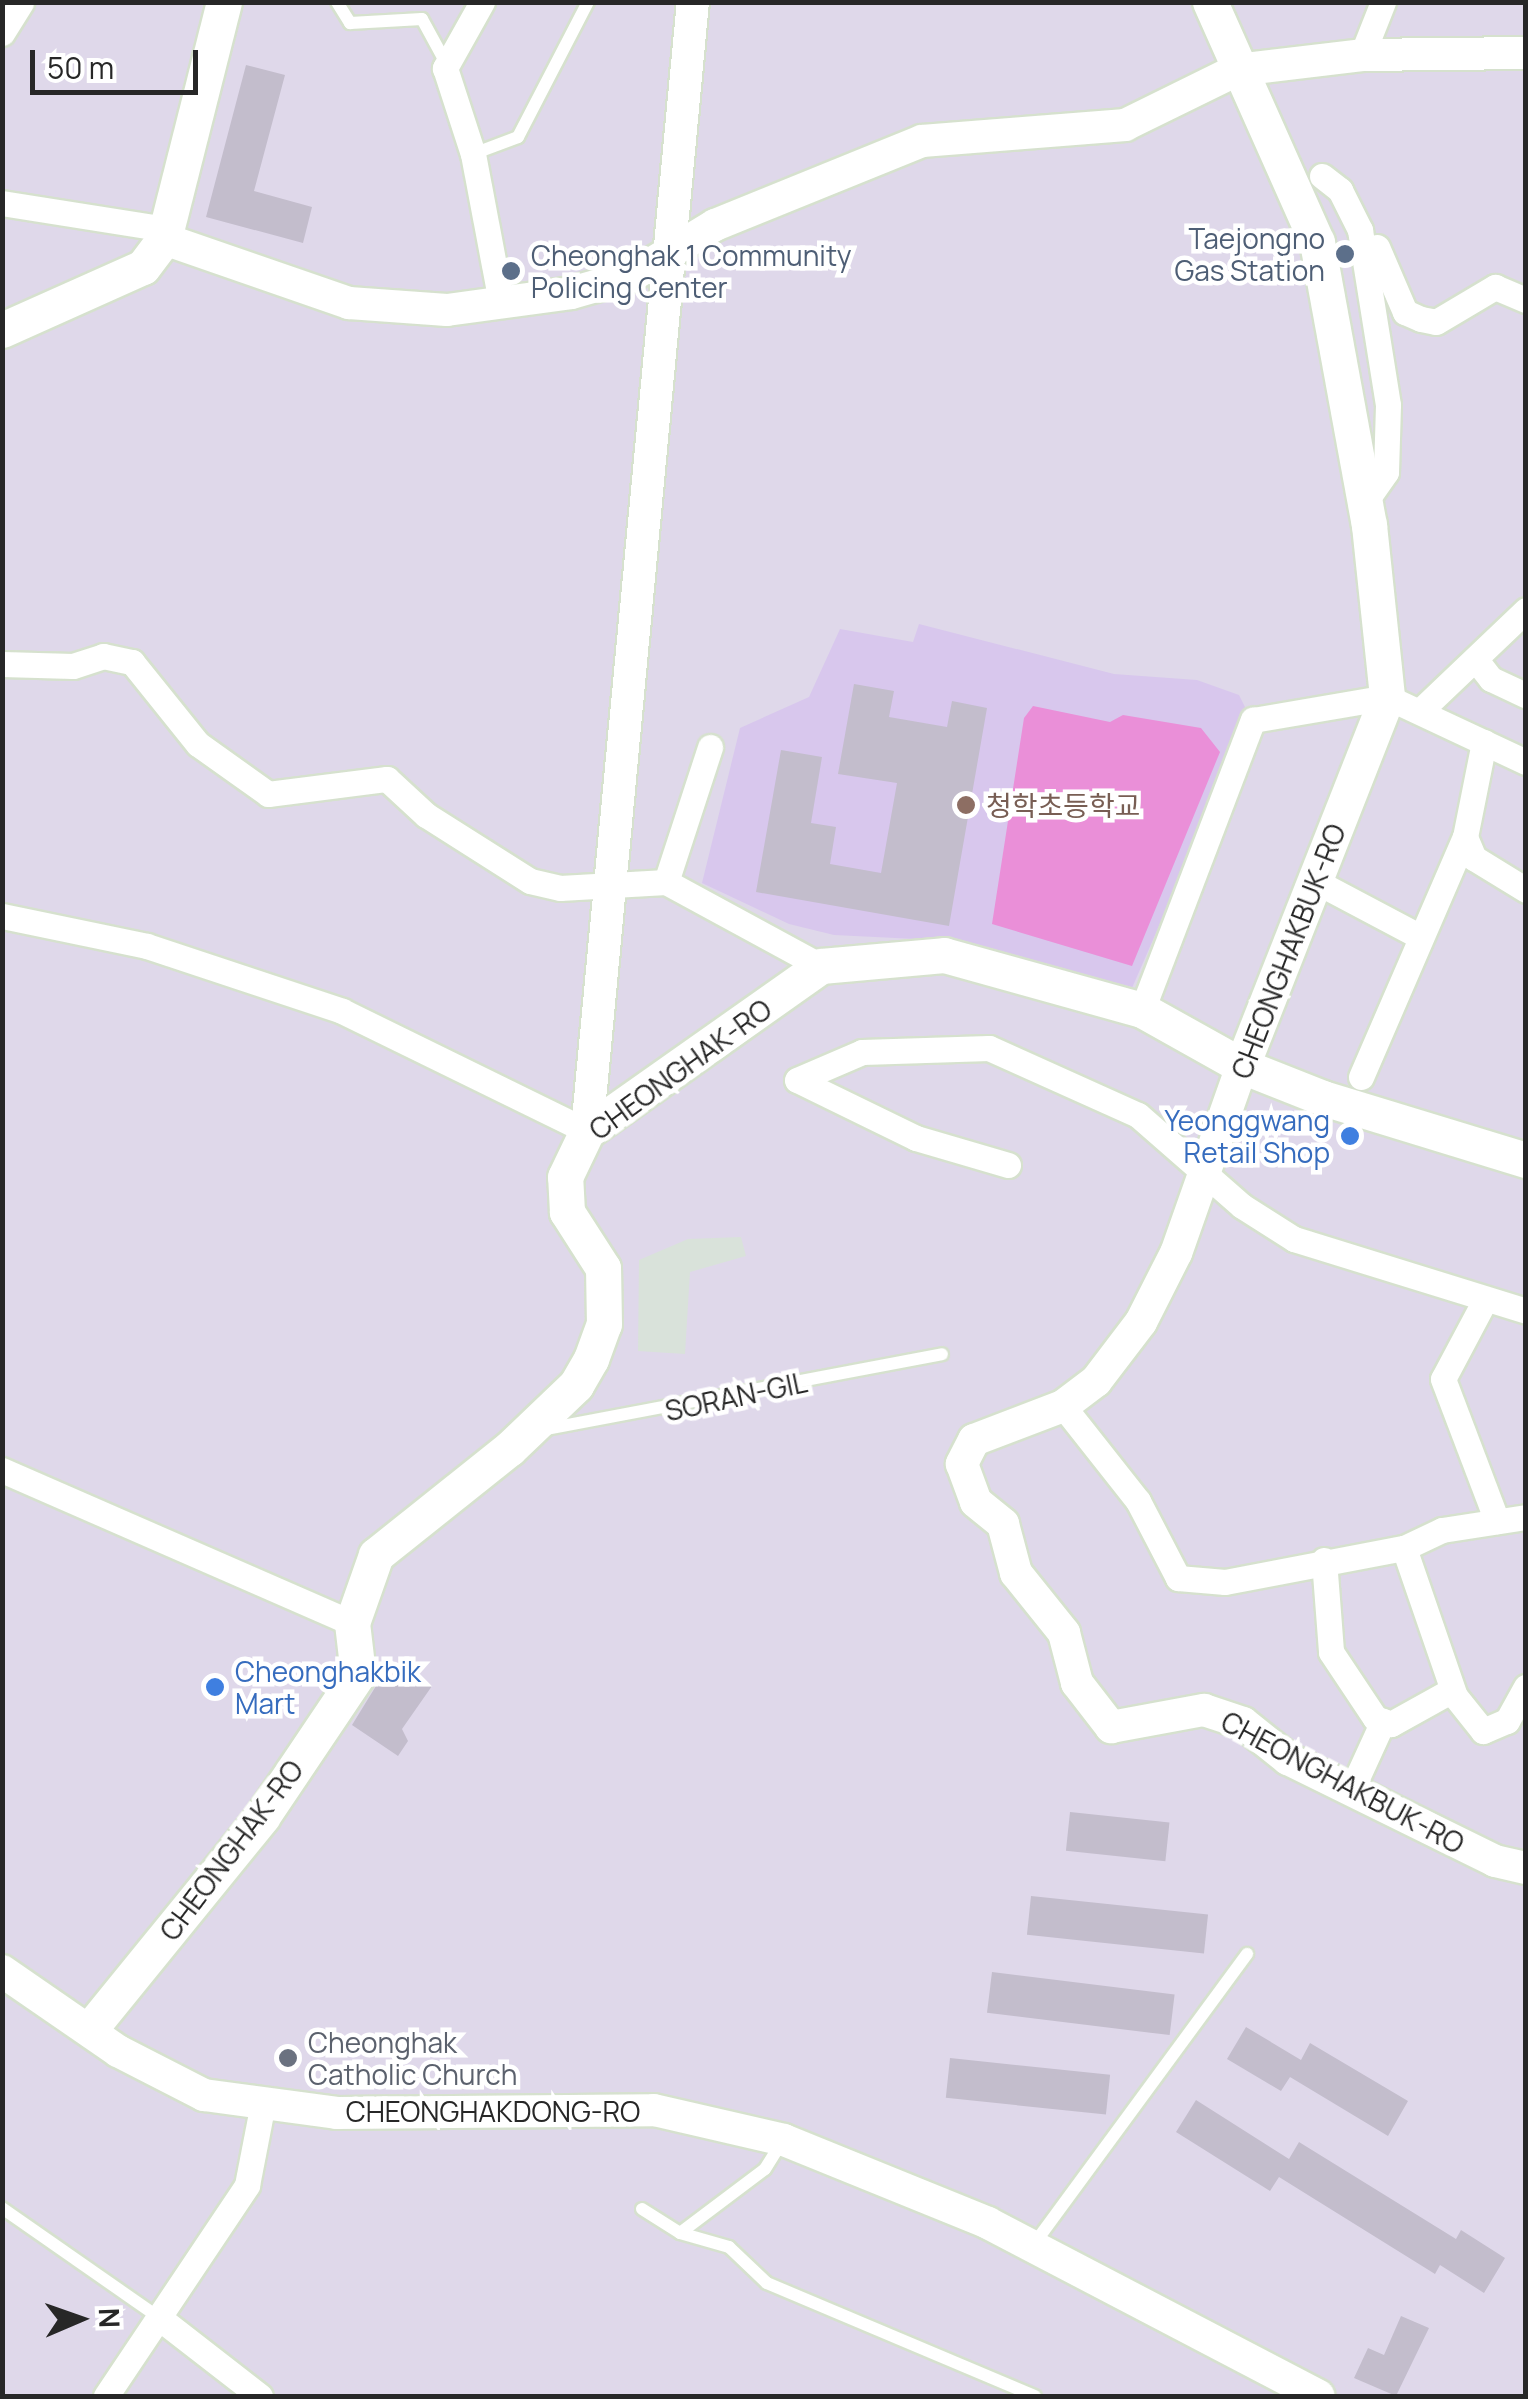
<!DOCTYPE html>
<html>
<head>
<meta charset="utf-8">
<style>
	body { margin:0 }
	#map { position:relative; width:1528px; height:2399px; overflow:hidden; background:#dfd8ea; font-family:Manrope,"Noto Sans KR",sans-serif }
	div>[style] { position:absolute }
	.industrial>* { inset:0; background:#d9e2da }
	.education>* { inset:0; background:#d8c7ed }
	.pitch>* { inset:0; background:#ea8fd8 }
	.building>* { inset:0; background:#c3bdcc; transform-origin:0 0 }
	.roads { filter:drop-shadow(2px 0 #d6e1ce) drop-shadow(-2px 0 #d6e1ce) drop-shadow(0 2px #d6e1ce) drop-shadow(0 -2px #d6e1ce) }
	.service>* { height:12px; margin:-6px; padding:0 6px; transform-origin:6px; border-radius:6px; background:#fff }
	.minor>* { height:25px; margin:-12.5px; padding:0 12.5px; transform-origin:12.5px; border-radius:12.5px; background:#fff }
	.tertiary>* { height:32px; margin:-16px; padding:0 16px; transform-origin:16px; border-radius:16px; background:#fff }
	.secondary>* { height:35px; margin:-17.5px; padding:0 17.5px; transform-origin:17.5px; border-radius:17.5px; background:#fff }
	.dots>* { width:28px; height:28px; translate:-50% -50%; box-sizing:border-box; border:5px solid #fff; border-radius:50% }
	span { translate:-50% -50%; white-space:nowrap; text-align:center; line-height:1.15; -webkit-text-stroke:9px #fff; paint-order:stroke }
	.service-label { font-size:28px; color:#4e5e75 }
	.right { translate:-100% -50%; text-align:right }
	.left { translate:0 -50%; text-align:left }
	.education-label { font-size:28px; color:#785e54 }
	.street-label { font-size:28px; color:#272727 }
	.shop-label { font-size:28px; color:#366cbe }
	.worship-label { font-size:28px; color:#5b616d }
	.frame { position:absolute; inset:0; border:5px solid #272727; pointer-events:none }
	.north { position:absolute; left:30px; top:2269px; width:100px; height:100px; -webkit-text-stroke:8px #fff; paint-order:stroke; rotate:88deg; font-size:28px; font-weight:700; line-height:40px; text-align:center; color:#272727 }
	.north::after { content:''; display:block; margin:auto; width:35px; height:45px; background:#272727; clip-path:polygon(50% 0,100% 100%,50% 72%,0 100%) }
	.scale { position:absolute; left:30px; top:50px; width:168px; height:45px; box-sizing:border-box; border:5px solid #272727; border-top:0; padding-left:12px; font-size:30px; line-height:35px; white-space:nowrap; color:#272727; -webkit-text-stroke:8px #fff; paint-order:stroke }
</style>
</head>
<body>
<div id="map">
	<div class="industrial">
		<i style="clip-path:polygon(741px 1237px,746px 1256px,690px 1272px,685px 1354px,638px 1351px,639px 1260px,688px 1239px)"></i>
	</div>
	<div class="education">
		<i style="clip-path:polygon(919px 624px,1114px 674px,1197px 680px,1239px 695px,1250px 717px,1132px 988px,957px 941px,834px 935px,789px 924px,702px 883px,740px 728px,809px 697px,840px 629px,913px 642px)"></i>
	</div>
	<div class="pitch">
		<i style="clip-path:polygon(1033px 706px,1110px 722px,1123px 715px,1201px 728px,1220px 752px,1132px 966px,992px 924px,1024px 718px)"></i>
	</div>
	<div class="building">
		<i style="clip-path:polygon(246px 65px,285px 75px,254px 191px,312px 207px,303px 243px,206px 217px)"></i>
		<i style="clip-path:polygon(854px 684px,894px 691px,889px 717px,947px 727px,952px 701px,987px 708px,949px 926px,756px 892px,781px 750px,822px 757px,811px 823px,836px 827px,830px 864px,881px 873px,897px 783px,838px 774px)"></i>
		<i style="clip-path:polygon(408px 1669px,432px 1686px,402px 1729px,408px 1741px,398px 1756px,352px 1725px,384px 1673px)"></i>
		<i style="left:1070px;top:1812px;width:100px;height:39px;rotate:6deg"></i>
		<i style="left:1031px;top:1896px;width:178px;height:39px;rotate:6deg"></i>
		<i style="left:992px;top:1972px;width:184px;height:41px;rotate:7deg"></i>
		<i style="clip-path:polygon(1246px 2027px,1301px 2060px,1310px 2043px,1408px 2101px,1388px 2136px,1290px 2077px,1281px 2091px,1227px 2059px)"></i>
		<i style="left:950px;top:2058px;width:161px;height:40px;rotate:6deg"></i>
		<i style="clip-path:polygon(1196px 2100px,1289px 2159px,1299px 2142px,1456px 2239px,1461px 2230px,1505px 2258px,1484px 2293px,1440px 2265px,1435px 2274px,1279px 2177px,1270px 2191px,1176px 2132px)"></i>
		<i style="clip-path:polygon(1401px 2316px,1429px 2328px,1396px 2396px,1354px 2378px,1368px 2348px,1384px 2355px)"></i>
	</div>
	<div class="roads">
		<div class="service">
			<i style="left:337px;top:2px;width:25px;rotate:58deg"></i>
			<i style="left:350px;top:23px;width:72px;rotate:-3.2deg"></i>
			<i style="left:422px;top:19px;width:50px;rotate:61.4deg"></i>
			<i style="left:473px;top:154px;width:48px;rotate:-20.7deg"></i>
			<i style="left:518px;top:137px;width:152px;rotate:-62.6deg"></i>
			<i style="left:541px;top:1430px;width:408px;rotate:-10.7deg"></i>
			<i style="left:2px;top:2208px;width:190px;rotate:34.9deg"></i>
			<i style="left:642px;top:2209px;width:45px;rotate:32.3deg"></i>
			<i style="left:680px;top:2233px;width:51px;rotate:15.9deg"></i>
			<i style="left:729px;top:2247px;width:52px;rotate:43.5deg"></i>
			<i style="left:767px;top:2283px;width:291px;rotate:22.9deg"></i>
			<i style="left:680px;top:2233px;width:106px;rotate:-37deg"></i>
			<i style="left:765px;top:2169px;width:32px;rotate:-58deg"></i>
			<i style="left:1034px;top:2244px;width:360px;rotate:-53.7deg"></i>
		</div>
		<div class="minor">
			<i style="left:482px;top:2px;width:76px;rotate:119.3deg"></i>
			<i style="left:445px;top:68px;width:90px;rotate:72deg"></i>
			<i style="left:473px;top:154px;width:151px;rotate:79.3deg"></i>
			<i style="left:2px;top:33px;width:36px;rotate:-58deg"></i>
			<i style="left:1362px;top:55px;width:57px;rotate:-68.4deg"></i>
			<i style="left:1322px;top:176px;width:23px;rotate:38deg"></i>
			<i style="left:1340px;top:190px;width:45px;rotate:63.4deg"></i>
			<i style="left:1360px;top:230px;width:177px;rotate:80.9deg"></i>
			<i style="left:1388px;top:405px;width:67px;rotate:91.7deg"></i>
			<i style="left:1386px;top:472px;width:37px;rotate:125deg"></i>
			<i style="left:2px;top:203px;width:167px;rotate:9deg"></i>
			<i style="left:1377px;top:247px;width:71px;rotate:66.7deg"></i>
			<i style="left:1405px;top:312px;width:17px;rotate:24deg"></i>
			<i style="left:1421px;top:319px;width:15px;rotate:11deg"></i>
			<i style="left:1436px;top:322px;width:69px;rotate:-30.7deg"></i>
			<i style="left:1495px;top:287px;width:34px;rotate:23deg"></i>
			<i style="left:1476px;top:660px;width:24px;rotate:52deg"></i>
			<i style="left:1491px;top:679px;width:38px;rotate:25deg"></i>
			<i style="left:2px;top:664px;width:71px;rotate:1.6deg"></i>
			<i style="left:73px;top:666px;width:32px;rotate:-18deg"></i>
			<i style="left:103px;top:656px;width:30px;rotate:12deg"></i>
			<i style="left:132px;top:662px;width:105px;rotate:51.2deg"></i>
			<i style="left:198px;top:744px;width:86px;rotate:35.5deg"></i>
			<i style="left:268px;top:794px;width:120px;rotate:-7.2deg"></i>
			<i style="left:387px;top:779px;width:53px;rotate:42.7deg"></i>
			<i style="left:426px;top:815px;width:123px;rotate:32.4deg"></i>
			<i style="left:530px;top:881px;width:31px;rotate:13deg"></i>
			<i style="left:560px;top:888px;width:106px;rotate:-3.2deg"></i>
			<i style="left:666px;top:882px;width:176px;rotate:28.5deg"></i>
			<i style="left:1420px;top:711px;width:146px;rotate:-43.6deg"></i>
			<i style="left:1484px;top:742px;width:97px;rotate:101.3deg"></i>
			<i style="left:1465px;top:837px;width:23px;rotate:67deg"></i>
			<i style="left:1474px;top:858px;width:61px;rotate:31.6deg"></i>
			<i style="left:1315px;top:881px;width:118px;rotate:27.9deg"></i>
			<i style="left:666px;top:882px;width:142px;rotate:-71.9deg"></i>
			<i style="left:2px;top:916px;width:148px;rotate:11.7deg"></i>
			<i style="left:147px;top:946px;width:206px;rotate:18.4deg"></i>
			<i style="left:342px;top:1011px;width:273px;rotate:26.1deg"></i>
			<i style="left:1142px;top:1010px;width:311px;rotate:-69.1deg"></i>
			<i style="left:1253px;top:720px;width:136px;rotate:-9.7deg"></i>
			<i style="left:1387px;top:697px;width:153px;rotate:25.1deg"></i>
			<i style="left:1361px;top:1077px;width:262px;rotate:-66.6deg"></i>
			<i style="left:1008px;top:1165px;width:96px;rotate:-163.6deg"></i>
			<i style="left:916px;top:1138px;width:132px;rotate:-154deg"></i>
			<i style="left:797px;top:1080px;width:71px;rotate:-23.3deg"></i>
			<i style="left:862px;top:1052px;width:127px;rotate:-1.8deg"></i>
			<i style="left:989px;top:1048px;width:163px;rotate:24.2deg"></i>
			<i style="left:1138px;top:1115px;width:138px;rotate:41.2deg"></i>
			<i style="left:1242px;top:1206px;width:62px;rotate:32.4deg"></i>
			<i style="left:1294px;top:1239px;width:243px;rotate:17.2deg"></i>
			<i style="left:1485px;top:1300px;width:89px;rotate:118deg"></i>
			<i style="left:1443px;top:1379px;width:152px;rotate:69.2deg"></i>
			<i style="left:1063px;top:1406px;width:121px;rotate:51.7deg"></i>
			<i style="left:1138px;top:1501px;width:87px;rotate:62.5deg"></i>
			<i style="left:1178px;top:1578px;width:47px;rotate:4.9deg"></i>
			<i style="left:1225px;top:1582px;width:182px;rotate:-10.8deg"></i>
			<i style="left:2px;top:1470px;width:382px;rotate:23.6deg"></i>
			<i style="left:1526px;top:1517px;width:85px;rotate:171.2deg"></i>
			<i style="left:1442px;top:1530px;width:42px;rotate:154.7deg"></i>
			<i style="left:1404px;top:1548px;width:157px;rotate:71deg"></i>
			<i style="left:1455px;top:1696px;width:45px;rotate:51.3deg"></i>
			<i style="left:1483px;top:1731px;width:26px;rotate:-23deg"></i>
			<i style="left:1507px;top:1721px;width:39px;rotate:-61deg"></i>
			<i style="left:1324px;top:1560px;width:92px;rotate:85.6deg"></i>
			<i style="left:1331px;top:1652px;width:79px;rotate:56.3deg"></i>
			<i style="left:1375px;top:1718px;width:17px;rotate:21deg"></i>
			<i style="left:1391px;top:1724px;width:70px;rotate:-29.1deg"></i>
			<i style="left:1351px;top:1791px;width:77px;rotate:-65.4deg"></i>
			<i style="left:158px;top:2317px;width:129px;rotate:37.8deg"></i>
			<i style="left:106px;top:2396px;width:254px;rotate:-56.2deg"></i>
			<i style="left:247px;top:2185px;width:84px;rotate:-79deg"></i>
		</div>
		<div class="tertiary">
			<i style="left:164px;top:239px;width:196px;rotate:19.1deg"></i>
			<i style="left:349px;top:303px;width:98px;rotate:4.1deg"></i>
			<i style="left:447px;top:310px;width:125px;rotate:-7.8deg"></i>
			<i style="left:571px;top:293px;width:62px;rotate:-15.8deg"></i>
			<i style="left:631px;top:276px;width:98px;rotate:-31.3deg"></i>
			<i style="left:715px;top:225px;width:223px;rotate:-22.1deg"></i>
			<i style="left:922px;top:141px;width:204px;rotate:-4.5deg"></i>
			<i style="left:1125px;top:125px;width:125px;rotate:-26.2deg"></i>
			<i style="left:1237px;top:70px;width:126px;rotate:-6.8deg"></i>
			<i style="left:1362px;top:55px;width:164px;rotate:-0.7deg"></i>
			<i style="left:1242px;top:1066px;width:198px;rotate:109.4deg"></i>
			<i style="left:1176px;top:1253px;width:77px;rotate:116.9deg"></i>
			<i style="left:1141px;top:1322px;width:74px;rotate:127.3deg"></i>
			<i style="left:1096px;top:1381px;width:41px;rotate:142.9deg"></i>
			<i style="left:1063px;top:1406px;width:95px;rotate:159.1deg"></i>
			<i style="left:974px;top:1440px;width:27px;rotate:117deg"></i>
			<i style="left:962px;top:1464px;width:40px;rotate:69.8deg"></i>
			<i style="left:976px;top:1502px;width:35px;rotate:39deg"></i>
			<i style="left:1003px;top:1524px;width:51px;rotate:75.1deg"></i>
			<i style="left:1016px;top:1573px;width:77px;rotate:51.3deg"></i>
			<i style="left:1064px;top:1633px;width:52px;rotate:75.4deg"></i>
			<i style="left:1077px;top:1683px;width:56px;rotate:52.3deg"></i>
			<i style="left:1111px;top:1727px;width:95px;rotate:-10.4deg"></i>
			<i style="left:1204px;top:1710px;width:41px;rotate:18.4deg"></i>
			<i style="left:1243px;top:1723px;width:58px;rotate:38.7deg"></i>
			<i style="left:1288px;top:1759px;width:231px;rotate:26.2deg"></i>
			<i style="left:1495px;top:1861px;width:32px;rotate:13deg"></i>
			<i style="left:587px;top:1131px;width:1134px;rotate:-84.64deg"></i>
			<i style="left:2px;top:1971px;width:141px;rotate:34.6deg"></i>
			<i style="left:118px;top:2051px;width:97px;rotate:27.1deg"></i>
			<i style="left:204px;top:2095px;width:134px;rotate:7.7deg"></i>
			<i style="left:337px;top:2113px;width:317px;rotate:-0.5deg"></i>
			<i style="left:654px;top:2110px;width:133px;rotate:13deg"></i>
			<i style="left:784px;top:2140px;width:220px;rotate:22.1deg"></i>
			<i style="left:988px;top:2223px;width:373px;rotate:27.6deg"></i>
		</div>
		<div class="secondary">
			<i style="left:1210px;top:2px;width:263px;rotate:66deg"></i>
			<i style="left:1317px;top:242px;width:288px;rotate:79.6deg"></i>
			<i style="left:1369px;top:525px;width:173px;rotate:84deg"></i>
			<i style="left:1387px;top:697px;width:396px;rotate:111.5deg"></i>
			<i style="left:2px;top:330px;width:154px;rotate:-24.1deg"></i>
			<i style="left:143px;top:267px;width:35px;rotate:-53deg"></i>
			<i style="left:164px;top:239px;width:244px;rotate:-75.8deg"></i>
			<i style="left:90px;top:2029px;width:273px;rotate:-50.9deg"></i>
			<i style="left:262px;top:1817px;width:172px;rotate:-56.1deg"></i>
			<i style="left:358px;top:1674px;width:51px;rotate:-96.7deg"></i>
			<i style="left:352px;top:1623px;width:72px;rotate:-70.6deg"></i>
			<i style="left:376px;top:1555px;width:170px;rotate:-38.6deg"></i>
			<i style="left:509px;top:1449px;width:93px;rotate:-43.7deg"></i>
			<i style="left:576px;top:1385px;width:30px;rotate:-60deg"></i>
			<i style="left:591px;top:1359px;width:37px;rotate:-70deg"></i>
			<i style="left:604px;top:1324px;width:56px;rotate:-91deg"></i>
			<i style="left:603px;top:1268px;width:67px;rotate:-122.7deg"></i>
			<i style="left:567px;top:1212px;width:35px;rotate:-93deg"></i>
			<i style="left:565px;top:1177px;width:51px;rotate:-64.4deg"></i>
			<i style="left:587px;top:1131px;width:286px;rotate:-35.2deg"></i>
			<i style="left:821px;top:966px;width:123px;rotate:-5.1deg"></i>
			<i style="left:944px;top:955px;width:205px;rotate:15.5deg"></i>
			<i style="left:1142px;top:1010px;width:115px;rotate:29.2deg"></i>
			<i style="left:1242px;top:1066px;width:87px;rotate:21.6deg"></i>
			<i style="left:1323px;top:1098px;width:212px;rotate:17deg"></i>
		</div>
	</div>
	<div class="dots">
		<i style="left:1345px;top:254px;background:#5c6f8a"></i>
		<i style="left:511px;top:271px;background:#5c6f8a"></i>
		<i style="left:966px;top:805px;background:#8d6e63"></i>
		<i style="left:1350px;top:1136px;background:#3f7fe0"></i>
		<i style="left:215px;top:1687px;background:#3f7fe0"></i>
		<i style="left:288px;top:2058px;background:#6b7280"></i>
	</div>
	<div class="service-label">
		<span class="right" style="left:1325px;top:254px">Taejongno<br>Gas Station</span>
		<span class="left" style="left:531px;top:271px">Cheonghak 1 Community<br>Policing Center</span>
	</div>
	<div class="education-label">
		<span class="left" style="left:986px;top:805px">청학초등학교</span>
	</div>
	<div class="street-label">
		<span style="left:1288px;top:951px;rotate:-69deg">CHEONGHAKBUK-RO</span>
		<span style="left:680px;top:1069px;rotate:-36deg">CHEONGHAK-RO</span>
		<span style="left:736px;top:1396px;rotate:-12deg">SORAN-GIL</span>
		<span style="left:1343px;top:1782px;rotate:28deg">CHEONGHAKBUK-RO</span>
		<span style="left:231px;top:1850px;rotate:-53deg">CHEONGHAK-RO</span>
		<span style="left:493px;top:2111px">CHEONGHAKDONG-RO</span>
	</div>
	<div class="shop-label">
		<span class="right" style="left:1330px;top:1136px">Yeonggwang<br>Retail Shop</span>
		<span class="left" style="left:235px;top:1687px">Cheonghakbik<br>Mart</span>
	</div>
	<div class="worship-label">
		<span class="left" style="left:308px;top:2058px">Cheonghak<br>Catholic Church</span>
	</div>
	<div class="frame"></div>
	<div class="north">N</div>
	<div class="scale">50 m</div>
</div>
</body>
</html>
